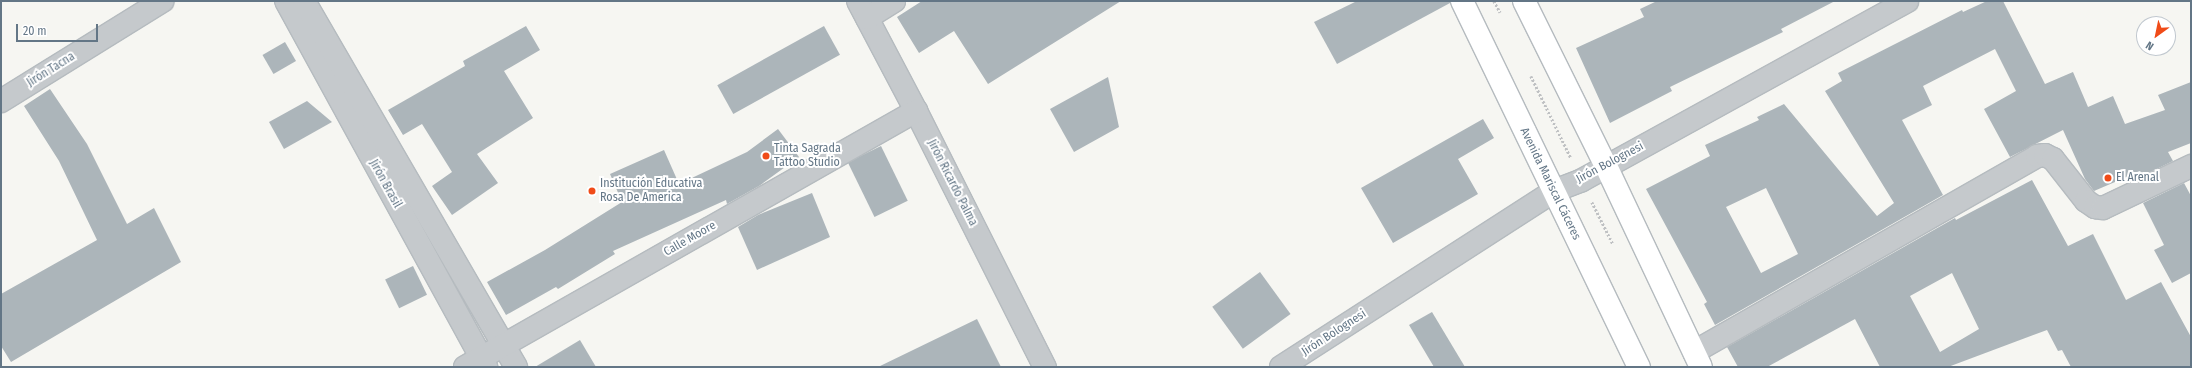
<!DOCTYPE html>
<html>
<head>
<meta charset="utf-8">
<style>
	body { margin:0 }
	#map { position:relative; width:2192px; height:368px; overflow:hidden; background:#f6f6f2; font-family:"Fira Sans Condensed",sans-serif }
	div>[style] { position:absolute }
	.building>* { inset:0; background:#acb5ba; transform-origin:0 0 }
	.path>* { height:2.5px; margin-top:-1.25px; transform-origin:0; background:repeating-linear-gradient(90deg,#bfc1c3 0 2px,transparent 0 4px) }
	.roads { filter:drop-shadow(1px 0 #b5bbbf) drop-shadow(-1px 0 #b5bbbf) drop-shadow(0 1px #b5bbbf) drop-shadow(0 -1px #b5bbbf) }
	.minor>* { height:22px; margin:-11px; padding:0 11px; transform-origin:11px; border-radius:11px; background:#c5c9cc }
	.tertiary>* { height:22px; margin:-11px; padding:0 11px; transform-origin:11px; border-radius:11px; background:#c5c9cc }
	.secondary>* { height:22px; margin:-11px; padding:0 11px; transform-origin:11px; border-radius:11px; background:#fff }
	.dots>* { width:11px; height:11px; translate:-50% -50%; box-sizing:border-box; border:2px solid #fff; border-radius:50% }
	span { translate:-50% -50%; white-space:nowrap; text-align:center; line-height:1.15; -webkit-text-stroke:4px #fff; paint-order:stroke }
	.street-label { font-size:12px; color:#637686 }
	.poi-label { font-size:12px; color:#637686 }
	.left { translate:0 -50%; text-align:left }
	.frame { position:absolute; inset:0; border:2px solid #637686; pointer-events:none }
	.north { position:absolute; left:2136px; top:16px; width:40px; height:40px; box-sizing:border-box; background:#fff; border:1px solid #c1c8cf; border-radius:50%; rotate:213deg; font-size:11px; font-weight:700; line-height:16px; text-align:center; color:#637686 }
	.north::after { content:''; display:block; margin:auto; width:14px; height:18px; background:#f04b18; clip-path:polygon(50% 0,100% 100%,50% 72%,0 100%) }
	.scale { position:absolute; left:16px; top:24px; width:82px; height:18px; box-sizing:border-box; border:2px solid #637686; border-top:0; padding-left:5px; font-size:12px; line-height:14px; white-space:nowrap; color:#637686; -webkit-text-stroke:3px #fff; paint-order:stroke }
</style>
</head>
<body>
<div id="map">
	<div class="building">
		<i style="clip-path:polygon(922px 1px,1121px 1px,988px 84px,954px 31px,919px 53px,897px 17px)"></i>
		<i style="clip-path:polygon(1357px 1px,1450px 1px,1450px 3px,1337px 64px,1314px 22px)"></i>
		<i style="clip-path:polygon(1657px 1px,1835px 1px,1781px 29px,1783px 32px,1670px 87px,1672px 91px,1610px 123px,1576px 48px,1644px 17px,1640px 9px)"></i>
		<i style="clip-path:polygon(evenodd,1987px 1px,2003px 1px,2045px 84px,2073px 72px,2088px 107px,2113px 96px,2125px 124px,2165px 110px,2158px 95px,2191px 82px,2191px 143px,2168px 152px,2173px 161px,2132px 181px,2129px 176px,2094px 191px,2085px 179px,2063px 130px,2010px 157px,1984px 109px,2016px 91px,1995px 49px,1923px 86px,1932px 105px,1902px 120px,1943px 195px,1715px 325px,1704px 304px,1707px 302px,1646px 189px,1710px 156px,1705px 145px,1759px 120px,1757px 117px,1784px 104px,1877px 216px,1894px 203px,1825px 91px,1842px 81px,1838px 73px,1962px 10px,1963px 12px,1987px 1px,1766px 188px,1798px 254px,1761px 273px,1726px 207px,1766px 188px)"></i>
		<i style="clip-path:polygon(526px 26px,540px 50px,504px 71px,533px 118px,477px 154px,498px 183px,452px 215px,432px 186px,452px 172px,422px 124px,403px 135px,388px 110px,465px 66px,463px 61px)"></i>
		<i style="left:824px;top:26px;width:33px;height:122px;rotate:61deg"></i>
		<i style="left:285px;top:42px;width:22px;height:26px;rotate:60deg"></i>
		<i style="clip-path:polygon(1108px 77px,1119px 127px,1074px 152px,1050px 109px)"></i>
		<i style="clip-path:polygon(50px 89px,87px 144px,127px 224px,154px 208px,181px 262px,11px 362px,1px 346px,1px 294px,97px 240px,59px 161px,24px 106px)"></i>
		<i style="clip-path:polygon(307px 101px,332px 122px,284px 149px,269px 122px)"></i>
		<i style="clip-path:polygon(1483px 119px,1494px 138px,1458px 159px,1478px 194px,1393px 243px,1361px 188px)"></i>
		<i style="clip-path:polygon(778px 129px,799px 157px,759px 186px,727px 204px,726px 200px,613px 251px,615px 254px,558px 289px,556px 287px,506px 315px,487px 282px,545px 250px,622px 202px,610px 174px,664px 150px,679px 184px,747px 152px)"></i>
		<i style="left:881px;top:146px;width:61px;height:37px;rotate:64deg"></i>
		<i style="clip-path:polygon(evenodd,2032px 180px,2068px 246px,2093px 234px,2126px 300px,2161px 282px,2191px 337px,2191px 367px,2071px 367px,2062px 350px,2058px 351px,2047px 330px,1948px 367px,1880px 367px,1855px 319px,1767px 367px,1738px 367px,1727px 347px,1955px 218px,1956px 220px,2032px 180px,1952px 273px,1979px 329px,1940px 352px,1910px 296px,1952px 273px)"></i>
		<i style="clip-path:polygon(2184px 183px,2191px 196px,2191px 273px,2172px 283px,2154px 250px,2164px 245px,2143px 203px)"></i>
		<i style="clip-path:polygon(812px 193px,830px 237px,757px 270px,738px 227px,758px 215px)"></i>
		<i style="left:413px;top:266px;width:32px;height:31px;rotate:64deg"></i>
		<i style="left:1260px;top:272px;width:52px;height:59px;rotate:54deg"></i>
		<i style="clip-path:polygon(1432px 312px,1465px 367px,1434px 367px,1409px 325px)"></i>
		<i style="clip-path:polygon(977px 319px,1001px 367px,878px 367px)"></i>
		<i style="clip-path:polygon(580px 340px,596px 367px,535px 367px)"></i>
	</div>
	<div class="path">
		<i style="left:1494px;top:1px;width:13px;rotate:61deg"></i>
		<i style="left:1531px;top:76px;width:91px;rotate:64deg"></i>
		<i style="left:1592px;top:202px;width:47px;rotate:63.4deg"></i>
	</div>
	<div class="roads">
		<div class="minor">
			<i style="left:286px;top:1px;width:417px;rotate:61.3deg"></i>
			<i style="left:304px;top:1px;width:423px;rotate:59.9deg"></i>
			<i style="left:858px;top:1px;width:124px;rotate:62.2deg"></i>
			<i style="left:916px;top:111px;width:287px;rotate:63.3deg"></i>
			<i style="left:867px;top:18px;width:32px;rotate:-32deg"></i>
			<i style="left:1694px;top:352px;width:395px;rotate:-29.7deg"></i>
			<i style="left:2037px;top:156px;width:8px;rotate:-7deg"></i>
			<i style="left:2045px;top:155px;width:9px;rotate:27deg"></i>
			<i style="left:2053px;top:159px;width:53px;rotate:51.8deg"></i>
			<i style="left:2086px;top:201px;width:11px;rotate:34deg"></i>
			<i style="left:2095px;top:207px;width:8px;rotate:7deg"></i>
			<i style="left:2103px;top:208px;width:98px;rotate:-25.5deg"></i>
			<i style="left:465px;top:367px;width:519px;rotate:-29.58deg"></i>
			<i style="left:1281px;top:367px;width:325px;rotate:-32.8deg"></i>
			<i style="left:1554px;top:191px;width:30px;rotate:-21deg"></i>
			<i style="left:1582px;top:180px;width:371px;rotate:-28.8deg"></i>
		</div>
		<div class="tertiary">
			<i style="left:1px;top:101px;width:190px;rotate:-31.8deg"></i>
		</div>
		<div class="secondary">
			<i style="left:1462px;top:1px;width:407px;rotate:64.2deg"></i>
			<i style="left:1524px;top:1px;width:184px;rotate:63.6deg"></i>
			<i style="left:1606px;top:166px;width:222px;rotate:64.7deg"></i>
		</div>
	</div>
	<div class="dots">
		<i style="left:766px;top:156px;background:#f04b18"></i>
		<i style="left:2108px;top:178px;background:#f04b18"></i>
		<i style="left:592px;top:191px;background:#f04b18"></i>
	</div>
	<div class="street-label">
		<span style="left:51px;top:70px;rotate:-32deg">Jirón Tacna</span>
		<span style="left:1610px;top:163px;rotate:-28deg">Jirón Bolognesi</span>
		<span style="left:952px;top:183px;rotate:63deg">Jirón Ricardo Palma</span>
		<span style="left:385px;top:184px;rotate:61deg">Jirón Brasil</span>
		<span style="left:1550px;top:184px;rotate:64deg">Avenida Mariscal Cáceres</span>
		<span style="left:690px;top:239px;rotate:-30deg">Calle Moore</span>
		<span style="left:1334px;top:333px;rotate:-33deg">Jirón Bolognesi</span>
	</div>
	<div class="poi-label">
		<span class="left" style="left:774px;top:156px">Tinta Sagrada<br>Tattoo Studio</span>
		<span class="left" style="left:2116px;top:178px">El Arenal</span>
		<span class="left" style="left:600px;top:191px">Institución Educativa<br>Rosa De America</span>
	</div>
	<div class="frame"></div>
	<div class="north">N</div>
	<div class="scale">20 m</div>
</div>
</body>
</html>
